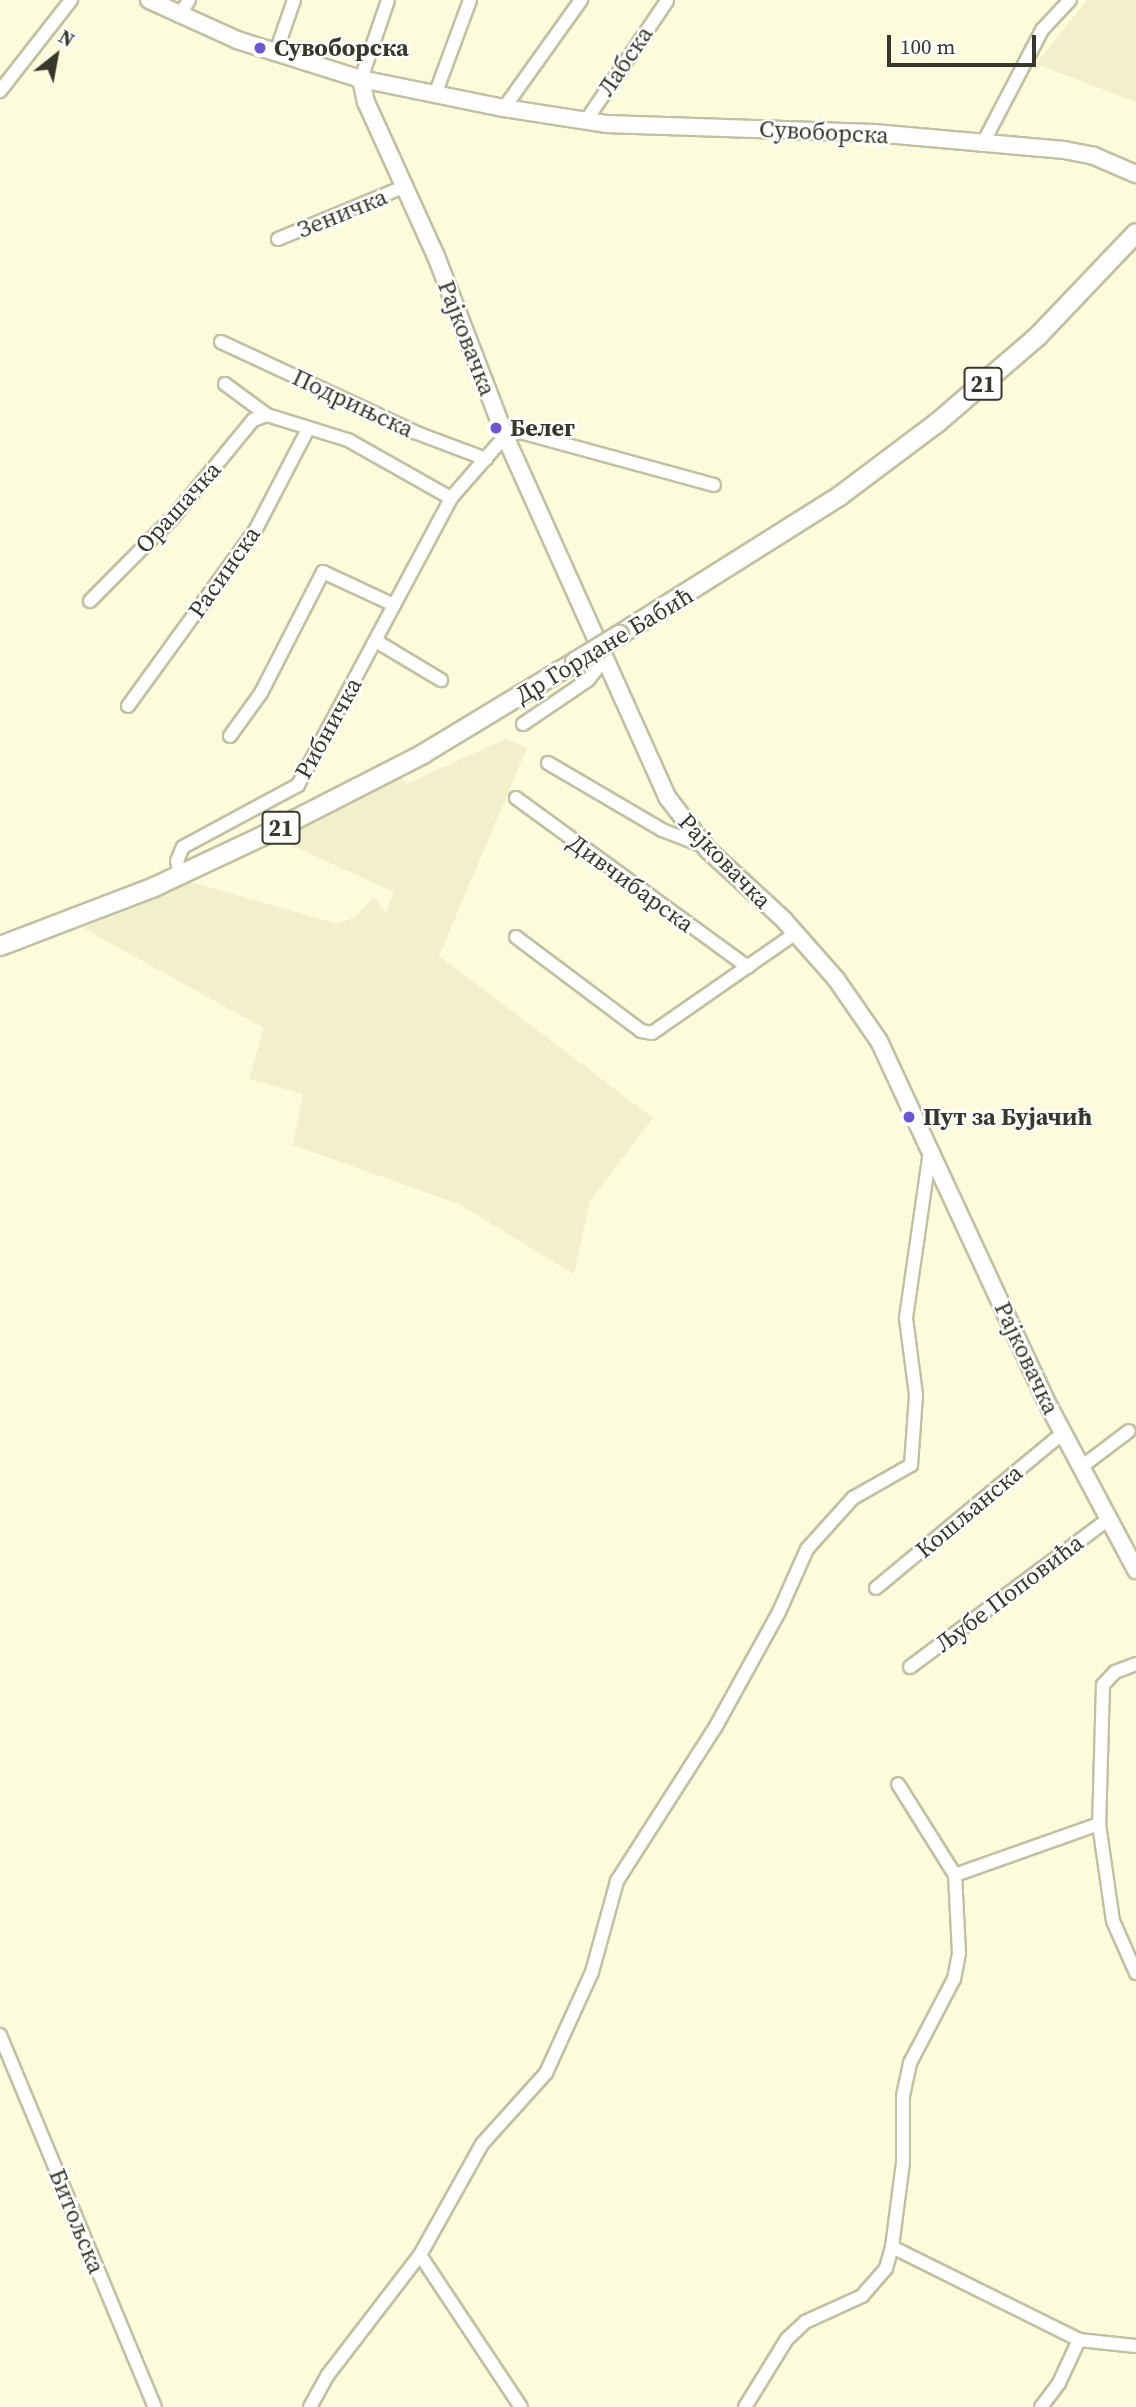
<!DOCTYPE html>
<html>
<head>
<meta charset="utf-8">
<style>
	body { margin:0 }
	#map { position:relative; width:1136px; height:2407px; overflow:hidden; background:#fcfbdc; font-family:"Source Serif 4",serif }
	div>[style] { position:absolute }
	.built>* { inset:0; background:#f1f0ca }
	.roads { filter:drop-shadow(2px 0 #c1c0a2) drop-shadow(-2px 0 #c1c0a2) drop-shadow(0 2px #c1c0a2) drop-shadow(0 -2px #c1c0a2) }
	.minor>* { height:12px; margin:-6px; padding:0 6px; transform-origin:6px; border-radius:6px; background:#fff }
	.secondary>* { height:16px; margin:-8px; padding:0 8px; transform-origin:8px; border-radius:8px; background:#fff }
	.primary>* { height:18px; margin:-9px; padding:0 9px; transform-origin:9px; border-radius:9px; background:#fff }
	.bridges { filter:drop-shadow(2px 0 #c1c0a2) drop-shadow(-2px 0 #c1c0a2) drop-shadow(0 2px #c1c0a2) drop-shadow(0 -2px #c1c0a2) }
	.primary-bridge>* { height:18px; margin:-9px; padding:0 9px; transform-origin:9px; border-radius:9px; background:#fff }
	.dots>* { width:19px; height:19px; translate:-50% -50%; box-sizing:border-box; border:4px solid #fff; border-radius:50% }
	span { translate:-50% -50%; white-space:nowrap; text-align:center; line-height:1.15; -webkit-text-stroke:5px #fff; paint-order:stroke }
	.shield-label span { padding:2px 5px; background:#fff; border:2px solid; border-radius:5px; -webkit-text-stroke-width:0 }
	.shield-label { font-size:23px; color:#37372b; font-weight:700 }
	.poi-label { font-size:24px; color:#37372b; font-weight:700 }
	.left { translate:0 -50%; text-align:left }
	.street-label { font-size:24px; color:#37372b }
	.north { position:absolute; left:21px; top:21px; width:70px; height:70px; -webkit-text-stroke:5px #fff; paint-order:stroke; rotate:31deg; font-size:19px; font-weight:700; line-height:28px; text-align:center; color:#37372b }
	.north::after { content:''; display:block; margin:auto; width:24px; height:32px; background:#37372b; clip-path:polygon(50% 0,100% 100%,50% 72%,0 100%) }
	.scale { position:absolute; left:887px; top:35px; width:149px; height:32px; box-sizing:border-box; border:4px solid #37372b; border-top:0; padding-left:9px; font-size:21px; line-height:24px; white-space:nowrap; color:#37372b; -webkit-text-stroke:5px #fff; paint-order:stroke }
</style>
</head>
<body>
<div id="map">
	<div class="built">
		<i style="clip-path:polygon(1087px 0,1136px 0,1136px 102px,1036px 64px)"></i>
		<i style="clip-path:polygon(506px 739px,527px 748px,439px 956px,653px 1118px,590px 1201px,574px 1274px,459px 1204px,293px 1145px,303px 1094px,249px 1079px,264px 1028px,83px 928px,191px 882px,337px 924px,355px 917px,373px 897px,386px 912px,394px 892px,273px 837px,400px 775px,406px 784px)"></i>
	</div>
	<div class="roads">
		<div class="minor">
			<i style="left:179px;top:16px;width:19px;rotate:-58deg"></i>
			<i style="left:276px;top:52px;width:55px;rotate:-70.9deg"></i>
			<i style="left:361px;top:79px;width:83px;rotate:-71.1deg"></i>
			<i style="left:0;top:91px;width:115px;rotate:-52deg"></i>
			<i style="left:436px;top:92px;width:98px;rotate:-69.7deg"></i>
			<i style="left:504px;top:108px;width:133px;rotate:-54.5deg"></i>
			<i style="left:585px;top:122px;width:146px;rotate:-55.9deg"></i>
			<i style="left:982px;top:145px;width:130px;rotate:-62.4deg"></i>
			<i style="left:1042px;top:30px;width:41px;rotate:-47deg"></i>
			<i style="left:278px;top:239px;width:139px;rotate:-22.5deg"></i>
			<i style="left:221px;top:342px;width:216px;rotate:24.9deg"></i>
			<i style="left:417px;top:433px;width:74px;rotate:20.6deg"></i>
			<i style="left:225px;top:384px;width:52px;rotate:36.4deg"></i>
			<i style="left:267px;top:415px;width:85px;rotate:17.2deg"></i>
			<i style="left:348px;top:440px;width:118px;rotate:29.4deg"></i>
			<i style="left:90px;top:601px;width:121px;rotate:-45.3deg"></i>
			<i style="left:175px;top:515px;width:123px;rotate:-50.6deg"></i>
			<i style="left:253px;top:420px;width:15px;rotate:-20deg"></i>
			<i style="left:376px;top:641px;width:76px;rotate:31deg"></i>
			<i style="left:128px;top:706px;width:218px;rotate:-54.1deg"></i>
			<i style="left:256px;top:529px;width:113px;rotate:-62.5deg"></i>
			<i style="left:523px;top:724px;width:78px;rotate:-34.1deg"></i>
			<i style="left:588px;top:680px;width:24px;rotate:-52deg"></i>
			<i style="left:230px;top:736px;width:53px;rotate:-54.2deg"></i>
			<i style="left:261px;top:693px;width:136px;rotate:-62.9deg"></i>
			<i style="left:323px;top:572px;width:78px;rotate:24.9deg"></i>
			<i style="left:548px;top:763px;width:132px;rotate:30.4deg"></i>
			<i style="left:662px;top:830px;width:45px;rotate:20.9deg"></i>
			<i style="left:516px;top:798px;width:287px;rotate:36.1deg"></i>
			<i style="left:180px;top:875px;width:14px;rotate:-102deg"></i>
			<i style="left:177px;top:861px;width:15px;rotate:-67deg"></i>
			<i style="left:183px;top:847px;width:131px;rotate:-28.3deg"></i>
			<i style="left:298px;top:785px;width:325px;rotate:-61.9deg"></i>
			<i style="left:451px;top:498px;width:82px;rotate:-48.9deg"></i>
			<i style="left:505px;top:436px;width:16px;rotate:-15deg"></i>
			<i style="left:520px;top:432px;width:201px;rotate:15.3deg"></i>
			<i style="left:516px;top:937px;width:156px;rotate:36.9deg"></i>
			<i style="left:641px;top:1031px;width:11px;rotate:10deg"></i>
			<i style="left:652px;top:1033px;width:175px;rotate:-34.8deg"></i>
			<i style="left:1080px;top:1468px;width:61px;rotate:-37.1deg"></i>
			<i style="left:876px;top:1588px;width:243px;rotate:-39.7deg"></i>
			<i style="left:1136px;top:1664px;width:22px;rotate:159deg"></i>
			<i style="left:1115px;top:1672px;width:18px;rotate:133deg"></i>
			<i style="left:1103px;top:1685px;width:139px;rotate:91.6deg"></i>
			<i style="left:1099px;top:1824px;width:98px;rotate:81.8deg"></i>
			<i style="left:1113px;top:1921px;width:57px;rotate:66.1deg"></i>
			<i style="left:910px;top:1667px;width:246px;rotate:-36.7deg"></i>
			<i style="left:955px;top:1875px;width:153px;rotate:-19.5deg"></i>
			<i style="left:0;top:2035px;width:403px;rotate:67.4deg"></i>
			<i style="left:892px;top:2247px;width:209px;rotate:26.4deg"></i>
			<i style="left:1079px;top:2340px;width:57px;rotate:6deg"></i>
			<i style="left:420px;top:2255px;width:182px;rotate:56.4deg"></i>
			<i style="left:310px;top:2407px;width:35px;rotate:-61deg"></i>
			<i style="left:327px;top:2376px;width:153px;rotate:-52.5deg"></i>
			<i style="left:420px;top:2255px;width:127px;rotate:-60.8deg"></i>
			<i style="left:482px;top:2144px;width:96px;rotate:-48deg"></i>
			<i style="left:546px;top:2073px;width:111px;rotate:-65.5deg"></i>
			<i style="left:592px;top:1972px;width:94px;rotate:-74.6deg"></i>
			<i style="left:617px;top:1881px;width:182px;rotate:-57.4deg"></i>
			<i style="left:715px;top:1728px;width:132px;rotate:-61.1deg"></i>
			<i style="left:779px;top:1612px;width:69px;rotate:-66deg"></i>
			<i style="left:807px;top:1549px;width:69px;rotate:-48deg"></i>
			<i style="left:853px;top:1498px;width:67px;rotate:-29.6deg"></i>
			<i style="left:911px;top:1465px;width:70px;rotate:-85.9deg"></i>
			<i style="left:916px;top:1395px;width:78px;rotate:-97.4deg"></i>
			<i style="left:906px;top:1318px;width:169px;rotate:-81.8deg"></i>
			<i style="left:745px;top:2407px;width:80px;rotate:-58.3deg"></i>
			<i style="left:787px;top:2339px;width:25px;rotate:-43deg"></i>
			<i style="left:805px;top:2322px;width:63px;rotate:-24.5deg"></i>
			<i style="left:862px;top:2296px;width:37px;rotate:-49deg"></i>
			<i style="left:886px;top:2268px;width:22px;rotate:-74deg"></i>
			<i style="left:892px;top:2247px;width:86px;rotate:-82.6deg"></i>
			<i style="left:903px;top:2162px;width:66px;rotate:-90deg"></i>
			<i style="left:903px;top:2096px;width:34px;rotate:-78deg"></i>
			<i style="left:910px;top:2063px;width:95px;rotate:-62.4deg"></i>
			<i style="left:954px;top:1979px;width:26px;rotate:-79deg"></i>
			<i style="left:959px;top:1953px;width:78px;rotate:-92.9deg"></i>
			<i style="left:955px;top:1875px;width:107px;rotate:-122.1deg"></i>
			<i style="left:1041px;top:2407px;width:30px;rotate:-53deg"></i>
			<i style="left:1059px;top:2383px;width:47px;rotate:-65.1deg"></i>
		</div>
		<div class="secondary">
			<i style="left:149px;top:0;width:97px;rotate:24.4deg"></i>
			<i style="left:237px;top:40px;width:130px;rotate:17.5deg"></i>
			<i style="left:361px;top:79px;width:146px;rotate:11.5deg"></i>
			<i style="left:504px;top:108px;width:103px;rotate:8.9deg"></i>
			<i style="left:606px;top:124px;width:268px;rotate:1.9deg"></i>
			<i style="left:874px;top:133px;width:191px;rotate:5.1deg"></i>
			<i style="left:1064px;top:150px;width:31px;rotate:11deg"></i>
			<i style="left:1094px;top:156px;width:46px;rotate:23.2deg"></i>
			<i style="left:361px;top:79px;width:24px;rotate:78deg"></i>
			<i style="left:366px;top:102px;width:169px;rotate:65.6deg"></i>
			<i style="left:436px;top:256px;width:193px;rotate:69deg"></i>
			<i style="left:505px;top:436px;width:396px;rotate:65.8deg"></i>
			<i style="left:667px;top:797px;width:67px;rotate:52.3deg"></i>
			<i style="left:708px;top:850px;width:103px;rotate:42.6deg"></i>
			<i style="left:784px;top:920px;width:79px;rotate:48.6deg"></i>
			<i style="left:836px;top:979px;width:75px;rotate:55.3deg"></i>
			<i style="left:879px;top:1041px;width:395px;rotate:65.1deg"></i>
			<i style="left:1045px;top:1399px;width:194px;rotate:62deg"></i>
		</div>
		<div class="primary">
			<i style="left:619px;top:635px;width:262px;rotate:-32.2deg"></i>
			<i style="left:841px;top:495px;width:120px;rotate:-36.9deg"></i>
			<i style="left:937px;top:423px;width:133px;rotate:-40.7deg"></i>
			<i style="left:1038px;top:336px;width:142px;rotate:-46.4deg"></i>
			<i style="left:0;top:946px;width:163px;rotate:-20.9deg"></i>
			<i style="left:152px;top:888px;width:127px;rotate:-25.2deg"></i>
			<i style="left:267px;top:834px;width:175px;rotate:-27.1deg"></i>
			<i style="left:423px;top:754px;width:178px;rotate:-31.2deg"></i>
		</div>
	</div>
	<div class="bridges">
		<div class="primary-bridge">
			<i style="left:575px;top:662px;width:52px;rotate:-31.5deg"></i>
		</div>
	</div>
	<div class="dots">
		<i style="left:260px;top:48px;background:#6c57d1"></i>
		<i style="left:496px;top:428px;background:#6c57d1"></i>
		<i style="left:909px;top:1117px;background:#6c57d1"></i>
	</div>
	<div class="shield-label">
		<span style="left:983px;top:384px">21</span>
		<span style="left:281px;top:828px">21</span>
	</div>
	<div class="poi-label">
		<span class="left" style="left:274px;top:48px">Сувоборска</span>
		<span class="left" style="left:510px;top:428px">Белег</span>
		<span class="left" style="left:923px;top:1117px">Пут за Бујачић</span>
	</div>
	<div class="street-label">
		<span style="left:625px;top:61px;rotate:-56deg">Лабска</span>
		<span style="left:824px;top:132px;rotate:3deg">Сувоборска</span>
		<span style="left:342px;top:213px;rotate:-22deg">Зеничка</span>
		<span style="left:467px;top:338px;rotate:69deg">Рајковачка</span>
		<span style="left:353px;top:403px;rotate:25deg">Подрињска</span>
		<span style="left:178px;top:507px;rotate:-48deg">Орашачка</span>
		<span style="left:224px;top:572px;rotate:-55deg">Расинска</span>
		<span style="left:604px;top:645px;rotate:-31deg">Др Гордане Бабић</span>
		<span style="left:328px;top:728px;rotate:-61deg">Рибничка</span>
		<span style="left:725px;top:861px;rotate:46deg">Рајковачка</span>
		<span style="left:631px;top:883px;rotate:36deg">Дивчибарска</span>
		<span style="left:1027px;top:1358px;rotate:65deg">Рајковачка</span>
		<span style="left:969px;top:1511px;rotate:-40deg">Кошљанска</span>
		<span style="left:1009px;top:1593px;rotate:-37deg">Љубе Поповића</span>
		<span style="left:77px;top:2221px;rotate:68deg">Битољска</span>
	</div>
	<div class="north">N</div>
	<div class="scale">100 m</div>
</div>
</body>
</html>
